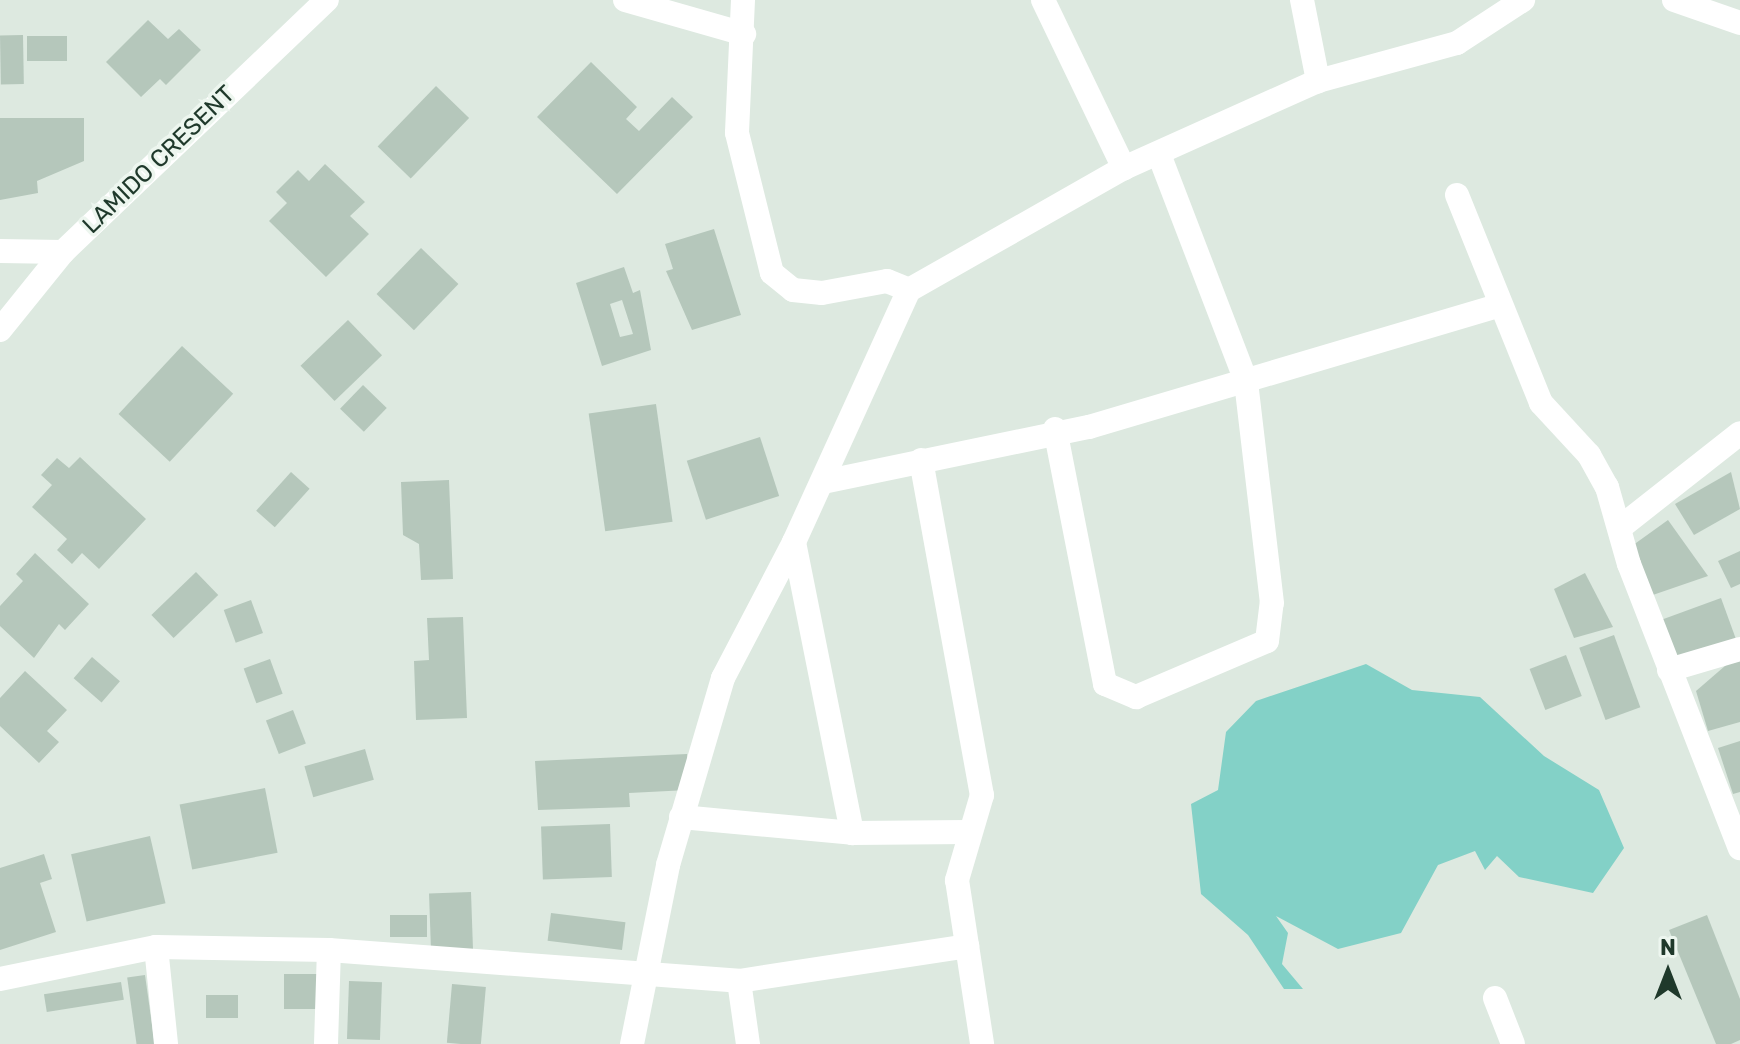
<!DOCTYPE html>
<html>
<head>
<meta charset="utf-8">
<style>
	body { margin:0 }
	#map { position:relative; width:1740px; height:1044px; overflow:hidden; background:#dde9e0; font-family:Rubik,sans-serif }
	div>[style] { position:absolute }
	.water>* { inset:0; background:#83d1c7 }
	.building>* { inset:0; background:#b5c7bb; transform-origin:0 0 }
	.minor>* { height:24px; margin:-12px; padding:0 12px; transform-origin:12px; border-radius:12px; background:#fff }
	span { translate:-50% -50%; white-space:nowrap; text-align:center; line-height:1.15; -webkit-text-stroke:7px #edf6ef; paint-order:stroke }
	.street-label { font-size:24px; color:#1f392b }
	.north { position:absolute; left:1628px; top:932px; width:80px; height:80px; -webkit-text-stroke:6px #edf6ef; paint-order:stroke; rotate:0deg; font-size:22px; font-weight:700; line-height:32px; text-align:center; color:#1f392b }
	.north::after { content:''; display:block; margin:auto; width:28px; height:36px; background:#1f392b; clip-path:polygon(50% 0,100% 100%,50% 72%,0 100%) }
</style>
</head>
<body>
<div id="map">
	<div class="water">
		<i style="clip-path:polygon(1366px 664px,1412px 690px,1480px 697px,1544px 756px,1599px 790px,1624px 848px,1593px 893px,1519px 877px,1497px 856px,1485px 870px,1475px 851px,1438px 865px,1401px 933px,1338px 949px,1276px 916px,1288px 933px,1282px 964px,1303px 989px,1284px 989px,1248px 935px,1201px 894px,1191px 804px,1218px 790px,1226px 732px,1256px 701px)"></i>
	</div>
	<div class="building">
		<i style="clip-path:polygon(148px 20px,168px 39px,179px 29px,201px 50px,166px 85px,160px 79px,141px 97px,106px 62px)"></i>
		<i style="left:23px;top:35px;width:49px;height:23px;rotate:89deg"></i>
		<i style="left:27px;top:36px;width:40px;height:25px"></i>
		<i style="clip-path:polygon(591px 62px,637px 107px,626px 119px,639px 131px,672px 97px,693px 117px,617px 194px,537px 117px)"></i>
		<i style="left:436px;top:86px;width:46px;height:84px;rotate:44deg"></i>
		<i style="clip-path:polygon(0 118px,84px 118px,84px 161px,37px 181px,38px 193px,0 200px)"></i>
		<i style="clip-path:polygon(325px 164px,365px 202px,350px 216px,369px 234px,326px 277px,269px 221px,287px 203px,276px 192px,298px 170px,309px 181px)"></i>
		<i style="clip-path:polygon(714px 229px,741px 315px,692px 330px,666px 271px,673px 269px,665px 244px)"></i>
		<i style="left:421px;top:248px;width:52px;height:64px;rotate:44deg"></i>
		<i style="clip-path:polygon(evenodd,624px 267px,633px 293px,640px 290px,651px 350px,602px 366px,576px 283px,624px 267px,622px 300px,633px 334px,620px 337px,610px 304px,622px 300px)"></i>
		<i style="left:348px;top:320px;width:49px;height:66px;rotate:46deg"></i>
		<i style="left:182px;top:346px;width:70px;height:93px;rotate:43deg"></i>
		<i style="left:363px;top:385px;width:33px;height:33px;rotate:44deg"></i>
		<i style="left:656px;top:404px;width:119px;height:68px;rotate:82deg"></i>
		<i style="left:760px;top:437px;width:62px;height:77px;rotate:72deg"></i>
		<i style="clip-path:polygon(80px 457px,146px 519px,99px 569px,82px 553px,72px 564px,57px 550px,67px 539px,32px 507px,52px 485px,41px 475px,57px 458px,69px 468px)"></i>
		<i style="left:291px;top:472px;width:25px;height:52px;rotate:42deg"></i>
		<i style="clip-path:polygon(1731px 472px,1740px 509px,1694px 535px,1675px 504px)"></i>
		<i style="clip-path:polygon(449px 480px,453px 579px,421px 580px,419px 544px,403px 535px,401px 482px)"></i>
		<i style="clip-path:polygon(1668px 520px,1708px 576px,1647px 597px,1629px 548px)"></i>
		<i style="clip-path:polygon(1740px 551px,1740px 584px,1731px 588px,1718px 561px)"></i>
		<i style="clip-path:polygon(35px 553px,89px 604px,65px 630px,59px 624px,34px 658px,0 626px,0 606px,23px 581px,16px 574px)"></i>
		<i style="left:196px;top:572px;width:32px;height:62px;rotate:46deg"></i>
		<i style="clip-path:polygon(1585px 573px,1613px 627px,1574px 638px,1554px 589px)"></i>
		<i style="left:1721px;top:598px;width:46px;height:72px;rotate:70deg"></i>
		<i style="left:251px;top:600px;width:35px;height:29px;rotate:70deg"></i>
		<i style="clip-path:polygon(463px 617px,467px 718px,416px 720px,414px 661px,429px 660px,427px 618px)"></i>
		<i style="left:1614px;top:635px;width:77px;height:37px;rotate:70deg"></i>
		<i style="clip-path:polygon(1740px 653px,1740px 722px,1708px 731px,1696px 691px)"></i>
		<i style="left:1566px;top:655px;width:44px;height:39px;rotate:69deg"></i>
		<i style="left:92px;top:657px;width:37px;height:28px;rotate:41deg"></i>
		<i style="left:270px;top:659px;width:37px;height:28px;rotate:70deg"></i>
		<i style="clip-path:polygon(25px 671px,67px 710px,47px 731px,59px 742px,39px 763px,0 726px,0 698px)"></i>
		<i style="left:293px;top:710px;width:36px;height:29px;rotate:69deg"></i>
		<i style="clip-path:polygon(1740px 741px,1740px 792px,1733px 794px,1718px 748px)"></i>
		<i style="left:365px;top:749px;width:32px;height:63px;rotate:74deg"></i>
		<i style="clip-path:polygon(687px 754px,688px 790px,629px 793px,630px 807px,538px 810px,535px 761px)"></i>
		<i style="left:265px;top:788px;width:66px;height:87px;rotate:79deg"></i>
		<i style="left:610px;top:824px;width:53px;height:69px;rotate:88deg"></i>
		<i style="left:150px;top:836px;width:69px;height:81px;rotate:77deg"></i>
		<i style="clip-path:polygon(44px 854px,52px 879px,40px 883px,56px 932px,0 950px,0 868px)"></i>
		<i style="left:471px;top:892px;width:59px;height:42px;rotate:88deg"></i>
		<i style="left:551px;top:913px;width:75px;height:28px;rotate:7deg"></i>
		<i style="left:390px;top:915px;width:37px;height:22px"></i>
		<i style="clip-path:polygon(1707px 915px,1740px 999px,1740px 1040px,1731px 1044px,1716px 1044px,1669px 930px)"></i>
		<i style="left:284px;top:974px;width:35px;height:35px"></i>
		<i style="left:145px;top:975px;width:70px;height:18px;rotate:82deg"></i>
		<i style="left:349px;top:981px;width:33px;height:58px;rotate:2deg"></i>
		<i style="left:121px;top:982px;width:18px;height:78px;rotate:81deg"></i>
		<i style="left:452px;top:984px;width:34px;height:59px;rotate:5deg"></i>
		<i style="left:206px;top:995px;width:32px;height:23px"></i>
	</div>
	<div class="minor">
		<i style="left:625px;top:0;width:124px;rotate:15.9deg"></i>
		<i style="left:743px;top:0;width:133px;rotate:92.6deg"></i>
		<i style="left:737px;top:133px;width:144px;rotate:76deg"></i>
		<i style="left:772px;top:273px;width:27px;rotate:39deg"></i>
		<i style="left:793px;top:290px;width:29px;rotate:6deg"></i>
		<i style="left:822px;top:293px;width:66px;rotate:-10.5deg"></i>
		<i style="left:887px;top:281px;width:24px;rotate:22deg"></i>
		<i style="left:1043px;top:0;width:187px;rotate:64.3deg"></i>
		<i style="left:1302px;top:0;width:83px;rotate:78.8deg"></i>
		<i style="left:1674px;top:0;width:70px;rotate:19.2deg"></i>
		<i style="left:1457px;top:195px;width:224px;rotate:68deg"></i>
		<i style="left:1541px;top:403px;width:71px;rotate:47.3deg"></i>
		<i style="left:1589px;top:455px;width:37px;rotate:61deg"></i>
		<i style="left:1607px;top:487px;width:80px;rotate:74.1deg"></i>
		<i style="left:1629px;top:564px;width:305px;rotate:68.7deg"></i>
		<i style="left:0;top:251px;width:63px;rotate:0.9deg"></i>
		<i style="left:0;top:330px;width:100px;rotate:-51.1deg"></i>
		<i style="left:63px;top:252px;width:365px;rotate:-43.7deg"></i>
		<i style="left:1055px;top:429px;width:260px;rotate:78.9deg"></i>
		<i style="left:1105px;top:684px;width:34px;rotate:23deg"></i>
		<i style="left:1136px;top:697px;width:142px;rotate:-23.1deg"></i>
		<i style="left:1267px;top:641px;width:38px;rotate:-83deg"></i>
		<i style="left:1272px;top:603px;width:224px;rotate:-96.7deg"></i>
		<i style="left:1246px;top:381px;width:243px;rotate:-111deg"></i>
		<i style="left:921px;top:460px;width:341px;rotate:79.7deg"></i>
		<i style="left:982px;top:795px;width:89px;rotate:106.4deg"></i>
		<i style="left:957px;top:880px;width:166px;rotate:81.3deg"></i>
		<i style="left:823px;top:482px;width:272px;rotate:-11.7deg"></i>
		<i style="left:1089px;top:427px;width:426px;rotate:-16.5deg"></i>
		<i style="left:1622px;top:526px;width:150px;rotate:-38.2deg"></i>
		<i style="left:794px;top:542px;width:297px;rotate:78.7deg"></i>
		<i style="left:1669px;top:670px;width:74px;rotate:-16.5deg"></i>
		<i style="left:681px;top:817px;width:172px;rotate:5.3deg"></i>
		<i style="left:852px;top:833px;width:116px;rotate:-0.5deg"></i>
		<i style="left:156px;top:947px;width:98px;rotate:84.1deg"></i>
		<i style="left:0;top:979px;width:159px;rotate:-11.6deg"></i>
		<i style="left:156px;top:947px;width:173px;rotate:1deg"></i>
		<i style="left:329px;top:950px;width:411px;rotate:4.3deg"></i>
		<i style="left:739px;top:981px;width:231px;rotate:-8.7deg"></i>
		<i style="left:739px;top:981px;width:64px;rotate:81.9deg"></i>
		<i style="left:1495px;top:998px;width:49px;rotate:68.6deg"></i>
		<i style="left:326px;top:1044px;width:94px;rotate:-88.2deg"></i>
		<i style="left:632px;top:1044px;width:183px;rotate:-78.6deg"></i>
		<i style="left:668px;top:865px;width:195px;rotate:-73.6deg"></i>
		<i style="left:723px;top:678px;width:153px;rotate:-62.4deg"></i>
		<i style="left:794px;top:542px;width:277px;rotate:-65.5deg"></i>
		<i style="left:909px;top:290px;width:247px;rotate:-29.6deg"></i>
		<i style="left:1124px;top:168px;width:213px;rotate:-24.2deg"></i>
		<i style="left:1318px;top:81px;width:144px;rotate:-15.3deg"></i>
		<i style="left:1457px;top:43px;width:79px;rotate:-33.1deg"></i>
	</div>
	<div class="street-label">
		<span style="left:159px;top:160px;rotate:-44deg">LAMIDO CRESENT</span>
	</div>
	<div class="north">N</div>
</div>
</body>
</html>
